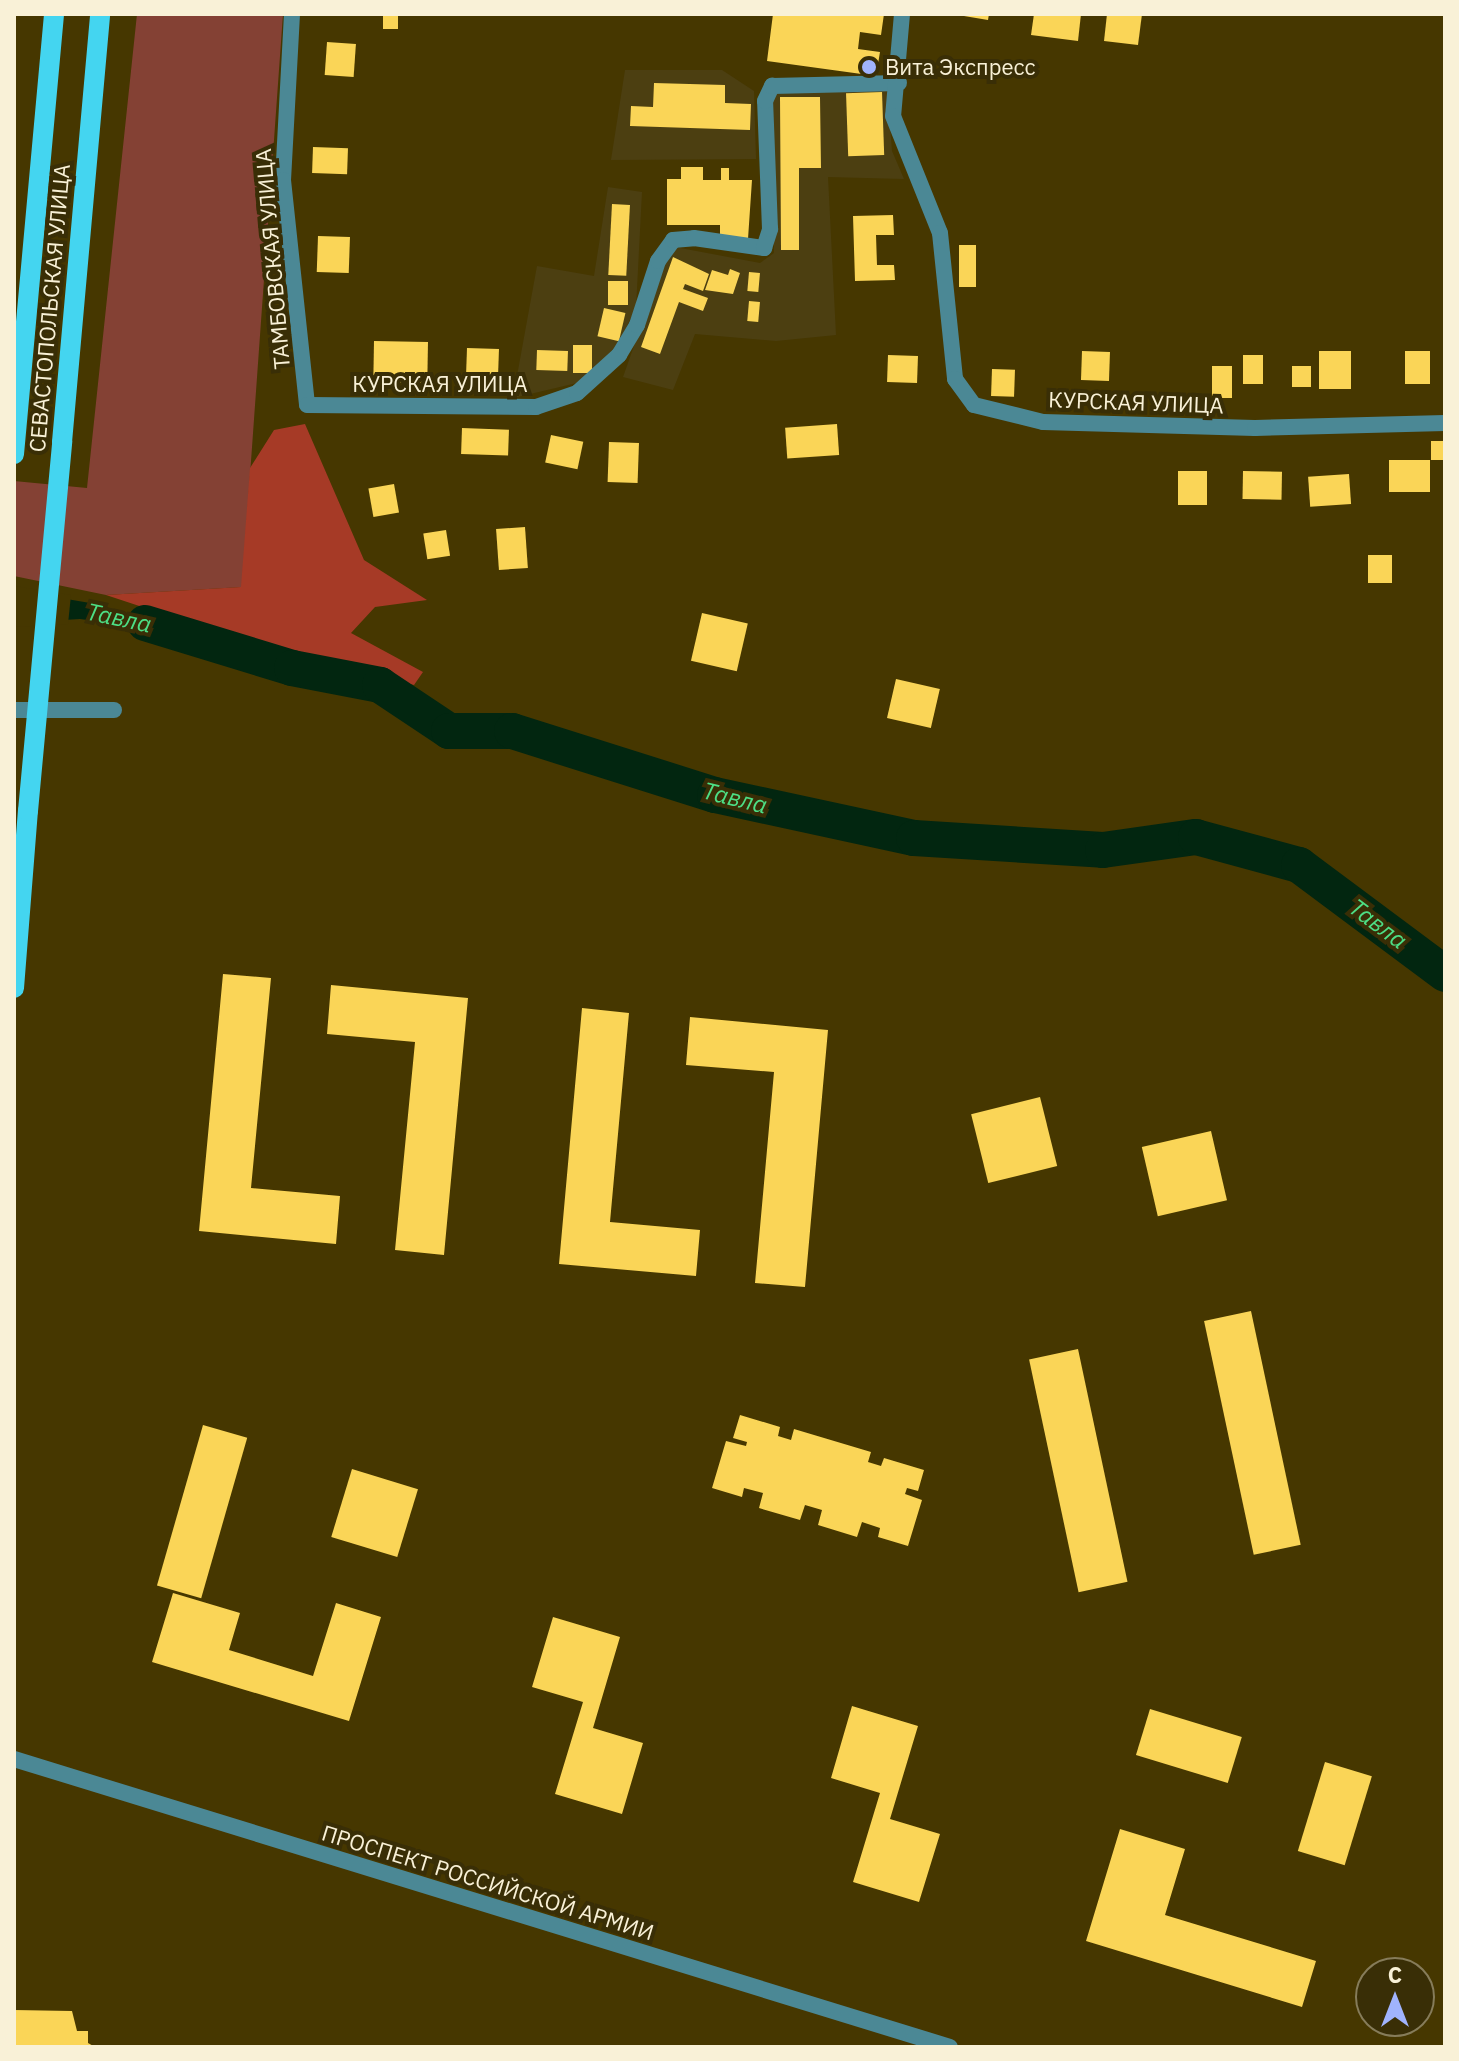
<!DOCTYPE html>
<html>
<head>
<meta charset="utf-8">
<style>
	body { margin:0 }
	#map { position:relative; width:1459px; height:2061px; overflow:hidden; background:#463700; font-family:"IBM Plex Sans",sans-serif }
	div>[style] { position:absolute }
	.built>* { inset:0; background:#4c3f11 }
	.green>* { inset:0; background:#844134 }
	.forest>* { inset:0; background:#a63a26 }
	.water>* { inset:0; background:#022610 }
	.pier>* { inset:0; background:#463700 }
	.river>* { height:36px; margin:-18px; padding:0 18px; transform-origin:18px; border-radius:18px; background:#022610 }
	.building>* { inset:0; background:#fad557; transform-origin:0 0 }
	.street>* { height:16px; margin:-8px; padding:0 8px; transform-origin:8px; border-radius:8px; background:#4b8895 }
	.primary>* { height:20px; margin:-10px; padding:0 10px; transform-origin:10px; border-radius:10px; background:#44d5f0 }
	.primary-bridge>* { height:20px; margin:-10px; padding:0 10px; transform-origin:10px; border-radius:10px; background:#44d5f0 }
	.dots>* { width:22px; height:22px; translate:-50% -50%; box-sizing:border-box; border:4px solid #392e06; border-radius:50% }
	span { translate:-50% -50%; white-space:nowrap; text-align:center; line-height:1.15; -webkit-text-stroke:8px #392e06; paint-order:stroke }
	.poi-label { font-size:22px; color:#f9f1d7 }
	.left { translate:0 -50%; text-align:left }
	.street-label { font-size:22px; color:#f9f1d7 }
	.water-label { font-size:24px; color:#4dde85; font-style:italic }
	.frame { position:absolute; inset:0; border:16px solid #f9f1d7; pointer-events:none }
	.north { position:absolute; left:1355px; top:1957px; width:80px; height:80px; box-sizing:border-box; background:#392e06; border:2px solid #867c5a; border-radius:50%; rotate:0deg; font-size:22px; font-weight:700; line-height:32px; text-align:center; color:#f9f1d7 }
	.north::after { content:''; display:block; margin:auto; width:28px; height:36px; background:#a0b3fd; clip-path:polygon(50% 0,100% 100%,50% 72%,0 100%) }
</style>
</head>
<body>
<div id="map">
	<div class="built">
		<i style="clip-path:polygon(625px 70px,722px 70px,754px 91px,756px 159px,611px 160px)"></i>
		<i style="clip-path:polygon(887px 88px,892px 151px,904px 179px,828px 177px,836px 335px,776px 341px,695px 334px,673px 390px,623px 377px,664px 261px,675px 247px,760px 263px,774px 253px,773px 96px,783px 89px)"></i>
		<i style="clip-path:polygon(608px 187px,642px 192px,636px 308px,612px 356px,581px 382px,513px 398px,537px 266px,594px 276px)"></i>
	</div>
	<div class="green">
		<i style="clip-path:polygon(137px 14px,283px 14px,242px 587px,106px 595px,14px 576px,14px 481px,87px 488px)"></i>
	</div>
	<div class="forest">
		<i style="clip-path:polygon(305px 424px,364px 560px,427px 600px,375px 607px,351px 633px,423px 672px,414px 685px,279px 652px,106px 595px,241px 587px,250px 468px,274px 430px)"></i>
	</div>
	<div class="water">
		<i style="clip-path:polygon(14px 590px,90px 603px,193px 634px,80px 619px,14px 623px)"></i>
	</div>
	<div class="pier">
		<i style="clip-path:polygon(14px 586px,71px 595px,68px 624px,14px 627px)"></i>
	</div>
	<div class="river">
		<i style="left:145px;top:623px;width:154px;rotate:17deg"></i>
		<i style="left:292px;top:668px;width:90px;rotate:10.9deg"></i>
		<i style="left:380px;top:685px;width:83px;rotate:33.7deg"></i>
		<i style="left:449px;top:731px;width:63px"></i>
		<i style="left:512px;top:731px;width:213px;rotate:17.5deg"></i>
		<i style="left:715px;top:795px;width:204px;rotate:12.2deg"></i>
		<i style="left:914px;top:838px;width:189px;rotate:3.6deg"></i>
		<i style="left:1103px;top:850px;width:94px;rotate:-8deg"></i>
		<i style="left:1196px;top:837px;width:107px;rotate:15.2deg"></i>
		<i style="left:1299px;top:865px;width:182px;rotate:36.7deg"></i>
	</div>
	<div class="building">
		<i style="left:383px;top:14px;width:15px;height:15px"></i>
		<i style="clip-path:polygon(773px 14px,884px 14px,881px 35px,860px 32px,858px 49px,880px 52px,876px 76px,767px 61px)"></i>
		<i style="clip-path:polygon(952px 14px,989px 14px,988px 20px)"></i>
		<i style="clip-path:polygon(1034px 14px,1081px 14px,1078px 41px,1031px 35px)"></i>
		<i style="clip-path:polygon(1107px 14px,1142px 14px,1138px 45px,1104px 41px)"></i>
		<i style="left:327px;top:42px;width:29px;height:33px;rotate:4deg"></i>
		<i style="clip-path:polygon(654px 83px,725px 85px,725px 103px,751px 104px,750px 130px,630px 126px,631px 106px,653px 107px)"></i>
		<i style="left:882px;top:92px;width:63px;height:36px;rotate:88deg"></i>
		<i style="clip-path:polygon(780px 97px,820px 97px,821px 168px,799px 168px,799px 250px,781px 250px)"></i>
		<i style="left:313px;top:147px;width:35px;height:26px;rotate:2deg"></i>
		<i style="clip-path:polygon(681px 167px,703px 167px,703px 180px,721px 180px,721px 168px,729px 168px,729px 180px,752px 180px,748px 239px,720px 239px,720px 225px,667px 225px,667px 179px,681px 179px)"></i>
		<i style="left:612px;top:204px;width:18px;height:71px;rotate:3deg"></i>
		<i style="clip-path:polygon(893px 215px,894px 235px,876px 235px,877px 265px,894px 265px,895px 280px,855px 281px,853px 216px)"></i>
		<i style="left:318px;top:236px;width:32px;height:36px;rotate:2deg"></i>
		<i style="left:959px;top:245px;width:17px;height:42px"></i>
		<i style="clip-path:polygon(673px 257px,709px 274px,703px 291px,685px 284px,683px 289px,708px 298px,703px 311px,679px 302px,660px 354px,641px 347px)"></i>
		<i style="clip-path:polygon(730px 269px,740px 273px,733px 294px,705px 290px,712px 270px,728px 275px)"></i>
		<i style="left:749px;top:272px;width:11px;height:19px;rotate:5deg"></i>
		<i style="left:608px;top:281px;width:20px;height:24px"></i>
		<i style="left:749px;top:301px;width:11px;height:20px;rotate:5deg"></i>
		<i style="left:604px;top:308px;width:22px;height:29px;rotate:13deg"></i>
		<i style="left:374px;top:341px;width:54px;height:41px;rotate:1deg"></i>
		<i style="left:573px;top:345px;width:19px;height:28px"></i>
		<i style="left:467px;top:348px;width:32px;height:33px;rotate:2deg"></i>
		<i style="left:537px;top:350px;width:31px;height:20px;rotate:2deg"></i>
		<i style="left:1082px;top:351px;width:28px;height:29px;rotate:2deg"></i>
		<i style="left:1319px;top:351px;width:32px;height:38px"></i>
		<i style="left:1405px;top:351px;width:25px;height:33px"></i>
		<i style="left:888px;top:355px;width:30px;height:27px;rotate:2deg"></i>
		<i style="left:1243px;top:355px;width:20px;height:29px"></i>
		<i style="left:1212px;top:366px;width:20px;height:32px"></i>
		<i style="left:1292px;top:366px;width:19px;height:21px"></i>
		<i style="left:992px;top:369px;width:23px;height:27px;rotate:2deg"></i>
		<i style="left:837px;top:424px;width:31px;height:52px;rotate:86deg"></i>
		<i style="left:462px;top:428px;width:47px;height:26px;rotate:2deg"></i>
		<i style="left:551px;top:435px;width:33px;height:28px;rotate:12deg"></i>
		<i style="left:1431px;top:441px;width:14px;height:19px"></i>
		<i style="left:609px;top:442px;width:30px;height:40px;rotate:2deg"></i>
		<i style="left:1389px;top:460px;width:41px;height:32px"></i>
		<i style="left:1178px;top:471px;width:29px;height:34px"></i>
		<i style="left:1243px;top:471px;width:39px;height:28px;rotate:1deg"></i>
		<i style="left:1349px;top:474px;width:30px;height:41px;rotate:86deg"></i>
		<i style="left:394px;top:484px;width:29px;height:26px;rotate:80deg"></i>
		<i style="left:525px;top:527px;width:41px;height:29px;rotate:86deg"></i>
		<i style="left:446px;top:530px;width:26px;height:23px;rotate:81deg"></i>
		<i style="left:1368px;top:555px;width:24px;height:28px"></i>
		<i style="left:702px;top:613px;width:47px;height:49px;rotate:13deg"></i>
		<i style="left:896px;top:679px;width:45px;height:40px;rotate:13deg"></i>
		<i style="clip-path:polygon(223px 974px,271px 978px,251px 1188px,340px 1196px,336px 1244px,199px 1231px)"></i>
		<i style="clip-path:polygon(331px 985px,468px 998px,444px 1255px,395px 1250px,415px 1042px,327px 1034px)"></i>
		<i style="clip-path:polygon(582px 1008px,629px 1013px,610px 1222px,700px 1230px,696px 1276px,559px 1264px)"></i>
		<i style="clip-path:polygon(690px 1017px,828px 1030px,805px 1287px,755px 1283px,774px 1072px,686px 1065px)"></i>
		<i style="left:1040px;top:1097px;width:71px;height:71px;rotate:76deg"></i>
		<i style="left:1211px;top:1131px;width:71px;height:71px;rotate:77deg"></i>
		<i style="left:1251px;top:1311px;width:239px;height:48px;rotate:78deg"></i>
		<i style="left:1078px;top:1349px;width:238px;height:50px;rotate:78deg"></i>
		<i style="clip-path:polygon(740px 1415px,780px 1427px,778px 1436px,791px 1440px,794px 1429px,871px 1452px,868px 1462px,881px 1466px,884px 1458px,924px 1470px,918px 1491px,907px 1488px,905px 1494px,922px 1500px,908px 1546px,878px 1537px,880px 1528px,862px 1522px,857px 1537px,818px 1525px,822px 1510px,805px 1505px,800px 1520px,759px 1508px,763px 1493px,744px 1488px,742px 1497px,712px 1488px,726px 1441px,746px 1446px,747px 1442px,733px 1438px)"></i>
		<i style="left:203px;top:1425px;width:46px;height:167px;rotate:16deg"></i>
		<i style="left:352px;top:1469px;width:69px;height:71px;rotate:17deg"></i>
		<i style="clip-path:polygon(173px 1593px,240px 1613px,229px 1650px,313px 1676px,336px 1603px,381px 1617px,349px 1721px,152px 1662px)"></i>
		<i style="clip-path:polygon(553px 1617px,620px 1637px,593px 1728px,643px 1743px,622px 1814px,555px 1794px,583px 1702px,532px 1687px)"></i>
		<i style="clip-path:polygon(852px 1706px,918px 1726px,890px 1819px,940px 1834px,919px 1902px,853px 1882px,880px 1793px,831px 1778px)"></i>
		<i style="left:1150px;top:1709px;width:96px;height:48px;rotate:17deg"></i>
		<i style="left:1325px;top:1762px;width:49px;height:93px;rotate:17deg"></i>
		<i style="clip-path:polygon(1120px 1829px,1185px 1849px,1165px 1915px,1316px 1961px,1302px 2007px,1086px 1941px)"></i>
		<i style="clip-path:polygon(14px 2010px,72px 2011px,77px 2031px,88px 2031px,88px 2043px,95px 2047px,14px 2047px)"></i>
	</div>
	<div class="street">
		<i style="left:292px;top:14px;width:166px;rotate:93.1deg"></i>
		<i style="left:283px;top:180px;width:226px;rotate:83.9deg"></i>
		<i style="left:307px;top:405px;width:229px;rotate:0.5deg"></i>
		<i style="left:536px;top:407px;width:43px;rotate:-18.9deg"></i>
		<i style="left:577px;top:393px;width:57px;rotate:-42.1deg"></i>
		<i style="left:619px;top:355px;width:35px;rotate:-59deg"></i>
		<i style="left:637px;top:325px;width:67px;rotate:-71.8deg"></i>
		<i style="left:658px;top:261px;width:26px;rotate:-54deg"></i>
		<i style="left:673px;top:240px;width:21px;rotate:-5deg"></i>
		<i style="left:694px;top:238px;width:71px;rotate:8.1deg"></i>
		<i style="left:764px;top:248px;width:20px;rotate:-72deg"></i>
		<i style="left:770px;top:229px;width:128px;rotate:-92.2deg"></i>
		<i style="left:765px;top:101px;width:17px;rotate:-65deg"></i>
		<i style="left:772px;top:86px;width:127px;rotate:-1.4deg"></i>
		<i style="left:902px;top:14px;width:102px;rotate:95deg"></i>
		<i style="left:893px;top:116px;width:126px;rotate:68.1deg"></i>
		<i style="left:940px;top:233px;width:147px;rotate:84.1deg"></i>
		<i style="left:955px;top:379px;width:32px;rotate:54deg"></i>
		<i style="left:974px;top:405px;width:71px;rotate:13.8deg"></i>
		<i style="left:1043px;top:422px;width:212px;rotate:1.6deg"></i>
		<i style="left:1255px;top:428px;width:190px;rotate:-1.5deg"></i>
		<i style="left:14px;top:710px;width:100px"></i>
		<i style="left:14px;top:1759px;width:979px;rotate:17.1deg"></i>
	</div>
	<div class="primary">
		<i style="left:62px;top:442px;width:430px;rotate:-84.9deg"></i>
		<i style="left:14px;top:454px;width:442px;rotate:-84.8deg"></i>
		<i style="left:14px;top:988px;width:178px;rotate:-85.5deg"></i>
	</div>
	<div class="primary-bridge">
		<i style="left:28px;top:811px;width:371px;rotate:-84.7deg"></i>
	</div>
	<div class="dots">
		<i style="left:869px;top:67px;background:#a0b3fd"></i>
	</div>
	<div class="poi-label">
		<span class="left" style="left:885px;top:67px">Вита Экспресс</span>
	</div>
	<div class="street-label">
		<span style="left:272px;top:259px;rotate:-95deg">ТАМБОВСКАЯ УЛИЦА</span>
		<span style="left:49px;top:308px;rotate:-85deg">СЕВАСТОПОЛЬСКАЯ УЛИЦА</span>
		<span style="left:440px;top:384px">КУРСКАЯ УЛИЦА</span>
		<span style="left:1136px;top:402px;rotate:2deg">КУРСКАЯ УЛИЦА</span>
		<span style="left:488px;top:1882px;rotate:17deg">ПРОСПЕКТ РОССИЙСКОЙ АРМИИ</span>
	</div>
	<div class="water-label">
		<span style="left:119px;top:618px;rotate:12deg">Тавла</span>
		<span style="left:735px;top:798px;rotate:14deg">Тавла</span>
		<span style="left:1378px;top:924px;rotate:37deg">Тавла</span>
	</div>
	<div class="frame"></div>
	<div class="north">С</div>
</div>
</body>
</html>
